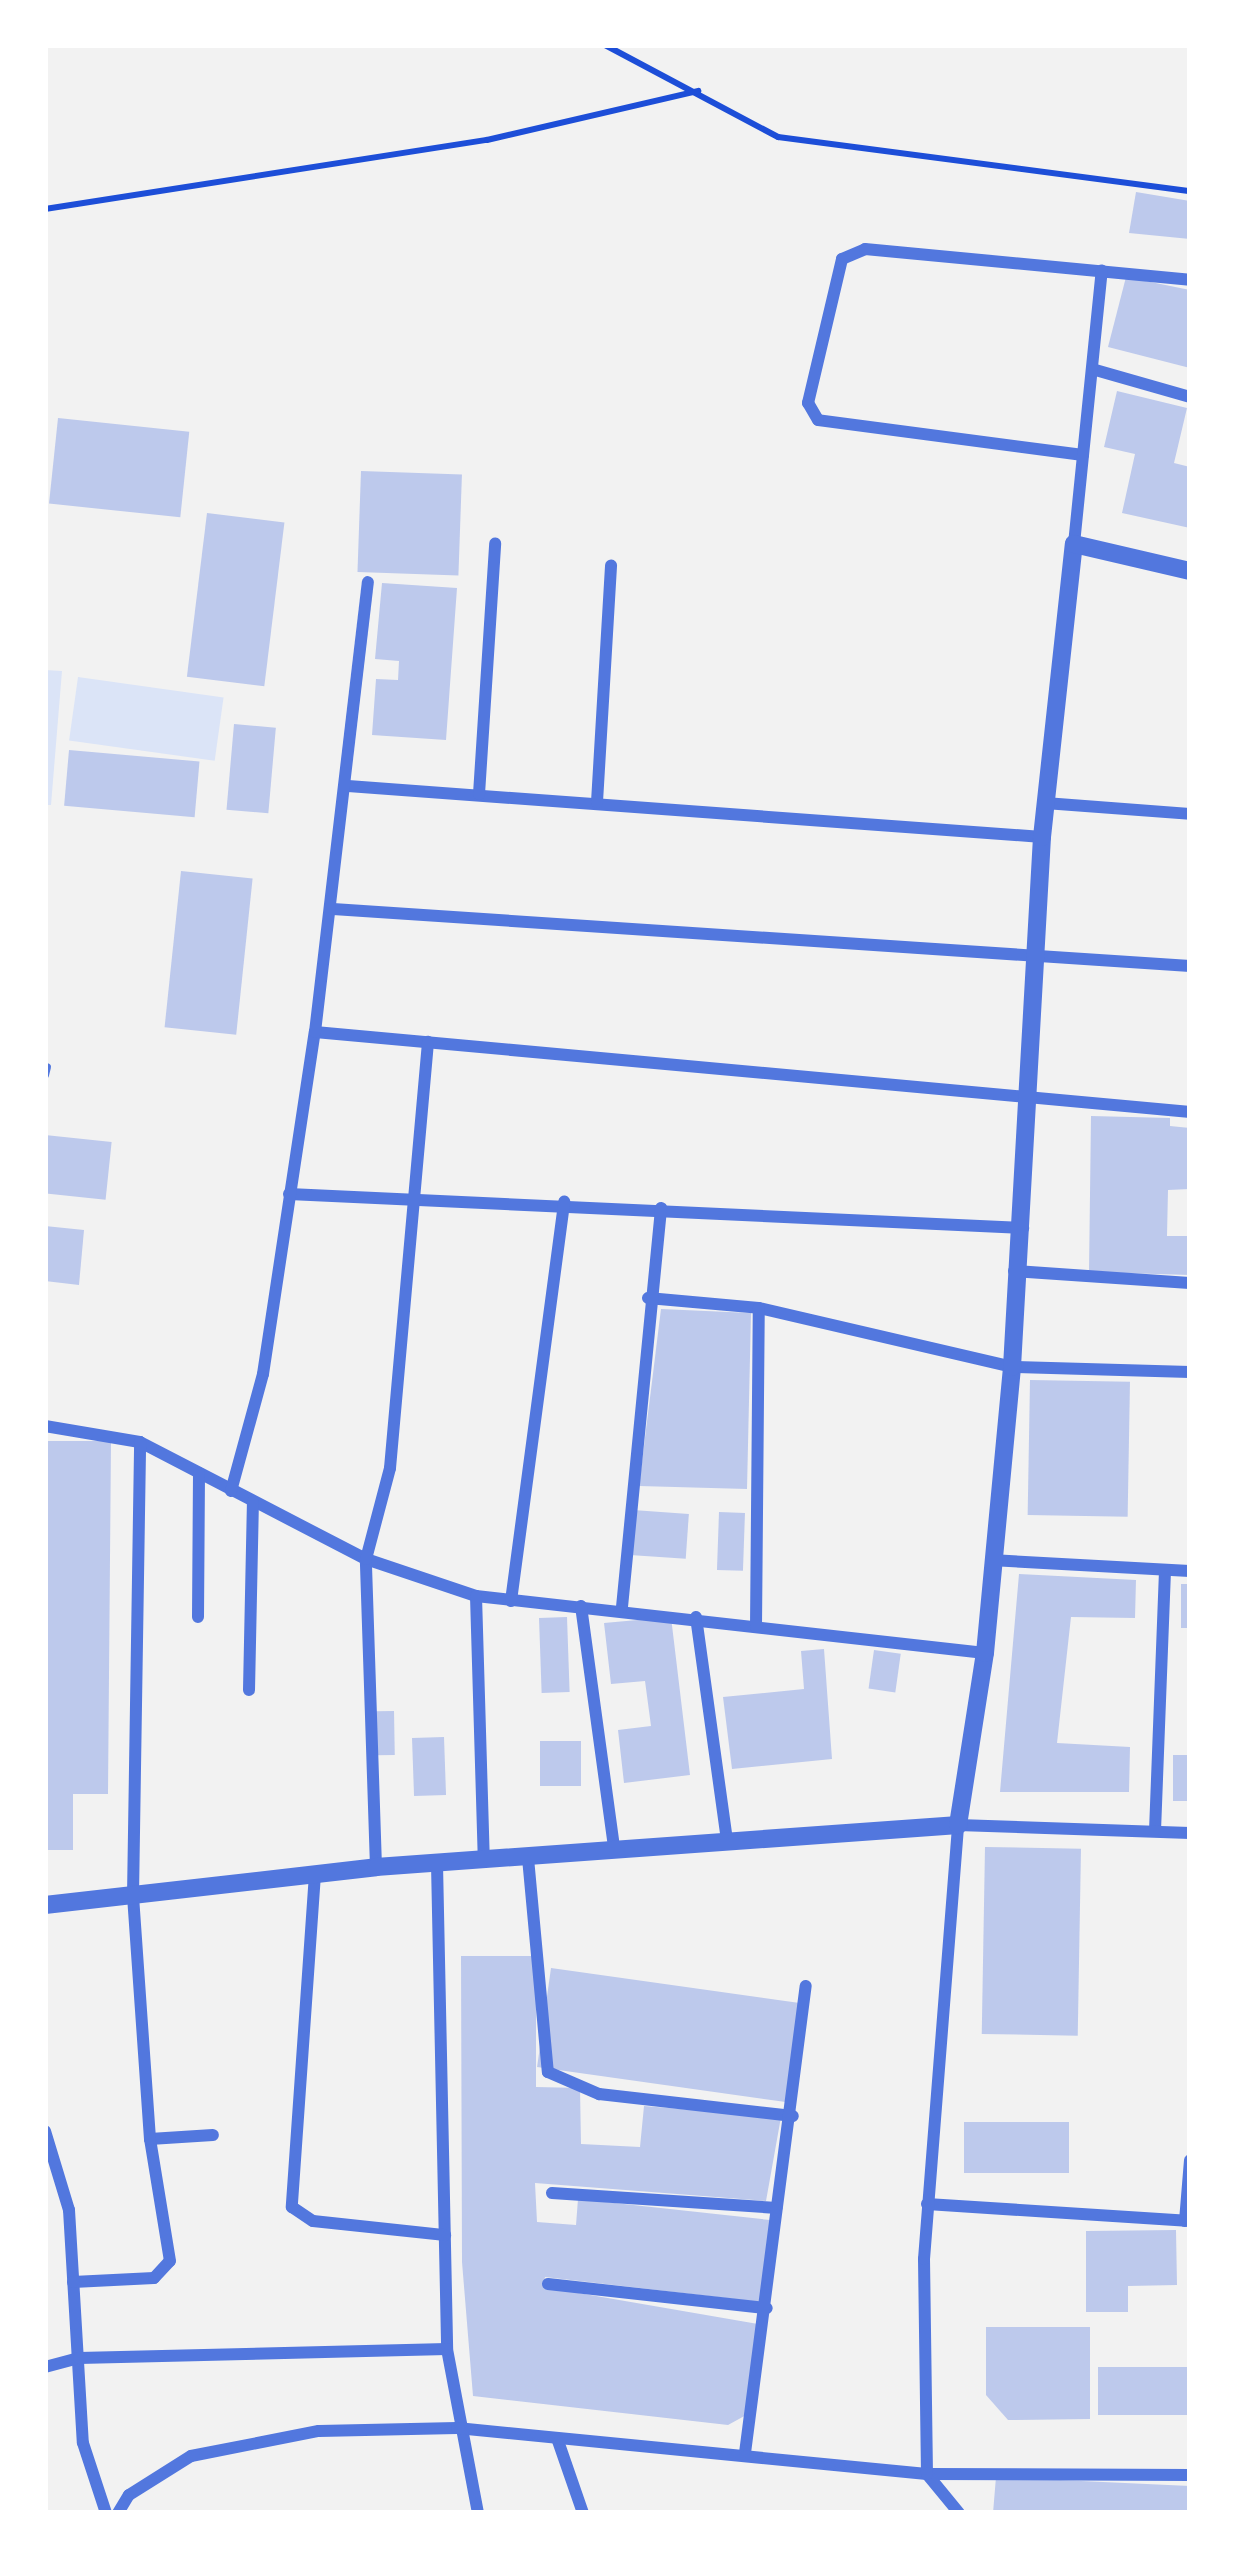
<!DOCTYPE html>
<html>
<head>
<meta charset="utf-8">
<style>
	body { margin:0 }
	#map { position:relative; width:1235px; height:2558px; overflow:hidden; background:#f2f2f2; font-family:Poppins,sans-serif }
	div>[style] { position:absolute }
	.green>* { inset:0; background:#dbe4f7; transform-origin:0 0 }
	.building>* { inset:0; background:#bdc9ec; transform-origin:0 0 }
	.path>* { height:6px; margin:-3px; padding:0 3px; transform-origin:3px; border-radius:3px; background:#1d4ed8 }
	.service>* { height:8px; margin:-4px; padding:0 4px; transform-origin:4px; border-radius:4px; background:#5277de }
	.minor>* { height:12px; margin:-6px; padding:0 6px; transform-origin:6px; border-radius:6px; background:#5277de }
	.tertiary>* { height:18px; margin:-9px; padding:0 9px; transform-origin:9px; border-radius:9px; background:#5277de }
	span { translate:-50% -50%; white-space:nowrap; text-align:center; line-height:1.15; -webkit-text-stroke:10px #fff; paint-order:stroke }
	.frame { position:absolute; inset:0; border:48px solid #fff; pointer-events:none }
</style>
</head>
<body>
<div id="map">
	<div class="green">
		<i style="clip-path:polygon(45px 670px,62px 671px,51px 805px,45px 805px)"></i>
		<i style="left:78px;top:677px;width:147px;height:64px;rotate:8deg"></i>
	</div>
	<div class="building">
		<i style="clip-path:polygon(1136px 192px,1190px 201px,1190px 239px,1129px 233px)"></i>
		<i style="clip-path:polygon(1126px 277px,1190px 290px,1190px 368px,1108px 347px)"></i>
		<i style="clip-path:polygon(1117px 391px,1187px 408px,1174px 463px,1190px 467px,1190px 528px,1122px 513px,1135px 454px,1104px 447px)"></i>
		<i style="left:58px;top:418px;width:132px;height:86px;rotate:6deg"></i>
		<i style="left:361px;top:471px;width:101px;height:101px;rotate:2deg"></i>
		<i style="left:207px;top:513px;width:78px;height:165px;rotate:7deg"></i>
		<i style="clip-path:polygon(382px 583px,457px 588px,446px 740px,372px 735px,376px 679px,398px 680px,399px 661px,375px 659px)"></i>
		<i style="left:234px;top:724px;width:42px;height:86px;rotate:5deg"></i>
		<i style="left:69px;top:750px;width:131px;height:56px;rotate:5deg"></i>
		<i style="left:181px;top:871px;width:72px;height:157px;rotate:6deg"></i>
		<i style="clip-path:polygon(1091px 1116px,1170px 1118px,1170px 1126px,1190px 1128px,1190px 1189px,1168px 1190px,1167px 1236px,1190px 1236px,1190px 1275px,1089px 1272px)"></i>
		<i style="left:45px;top:1135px;width:67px;height:58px;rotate:6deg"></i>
		<i style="clip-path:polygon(45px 1226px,84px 1230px,79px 1285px,45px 1281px)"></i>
		<i style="clip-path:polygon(661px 1309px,751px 1313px,747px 1489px,639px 1486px)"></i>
		<i style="left:1030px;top:1380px;width:100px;height:135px;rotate:1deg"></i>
		<i style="clip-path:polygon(45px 1441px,111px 1441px,108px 1794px,73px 1794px,73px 1850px,45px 1850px)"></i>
		<i style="left:633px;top:1510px;width:56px;height:45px;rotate:4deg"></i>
		<i style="left:719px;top:1512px;width:26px;height:58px;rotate:2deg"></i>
		<i style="clip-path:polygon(1019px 1574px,1136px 1580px,1135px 1618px,1071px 1617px,1057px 1743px,1130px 1747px,1129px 1792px,1000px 1792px)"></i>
		<i style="left:1181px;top:1584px;width:9px;height:44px"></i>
		<i style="left:567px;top:1617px;width:75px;height:28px;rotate:88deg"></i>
		<i style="clip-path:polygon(671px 1617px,690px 1775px,624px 1783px,618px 1730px,651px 1726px,645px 1681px,611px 1684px,604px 1623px)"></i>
		<i style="clip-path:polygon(824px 1649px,832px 1759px,732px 1769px,723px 1697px,804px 1689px,801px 1651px)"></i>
		<i style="left:874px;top:1650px;width:27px;height:39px;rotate:8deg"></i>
		<i style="left:394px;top:1711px;width:44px;height:18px;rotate:89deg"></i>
		<i style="left:444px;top:1737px;width:58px;height:32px;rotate:88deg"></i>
		<i style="left:581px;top:1741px;width:45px;height:41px;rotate:90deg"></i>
		<i style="left:1173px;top:1755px;width:17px;height:46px"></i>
		<i style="left:985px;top:1847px;width:96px;height:187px;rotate:1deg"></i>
		<i style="clip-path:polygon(461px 1956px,536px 1956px,536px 2087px,580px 2088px,581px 2144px,640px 2147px,644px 2106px,781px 2117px,766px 2201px,535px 2183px,537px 2222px,576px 2225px,578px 2199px,770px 2220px,760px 2302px,545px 2277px,544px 2287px,758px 2324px,748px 2414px,728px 2425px,473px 2396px,462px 2262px)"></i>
		<i style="left:551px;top:1968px;width:251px;height:100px;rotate:8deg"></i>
		<i style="left:964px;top:2122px;width:105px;height:51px"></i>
		<i style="clip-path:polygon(1176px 2230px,1177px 2285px,1128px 2286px,1128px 2312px,1086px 2312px,1086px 2231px)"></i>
		<i style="clip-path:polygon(986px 2327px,1090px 2327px,1090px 2419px,1008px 2420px,986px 2395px)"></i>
		<i style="left:1098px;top:2367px;width:92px;height:48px"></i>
		<i style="clip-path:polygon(996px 2477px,1190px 2486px,1190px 2513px,993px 2513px)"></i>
	</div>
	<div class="path">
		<i style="left:605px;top:45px;width:196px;rotate:28deg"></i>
		<i style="left:778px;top:137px;width:416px;rotate:7.5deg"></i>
		<i style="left:45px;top:209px;width:447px;rotate:-8.9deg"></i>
		<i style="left:487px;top:140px;width:217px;rotate:-13.1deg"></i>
	</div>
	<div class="service">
		<i style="left:45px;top:1075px;width:8px;rotate:-76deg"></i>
	</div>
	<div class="minor">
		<i style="left:1092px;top:369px;width:102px;rotate:15.9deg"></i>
		<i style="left:1083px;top:455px;width:267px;rotate:-172.5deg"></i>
		<i style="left:818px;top:420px;width:20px;rotate:-120deg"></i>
		<i style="left:808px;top:403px;width:148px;rotate:-76.7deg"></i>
		<i style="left:842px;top:259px;width:25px;rotate:-23deg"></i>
		<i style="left:865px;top:249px;width:326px;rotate:5.4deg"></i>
		<i style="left:1074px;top:544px;width:275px;rotate:-84.2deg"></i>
		<i style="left:348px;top:786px;width:696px;rotate:4.2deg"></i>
		<i style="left:479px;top:794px;width:251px;rotate:-86.3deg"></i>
		<i style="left:597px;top:802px;width:237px;rotate:-86.6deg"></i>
		<i style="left:1045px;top:803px;width:145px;rotate:4.3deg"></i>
		<i style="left:333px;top:909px;width:859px;rotate:3.81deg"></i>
		<i style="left:315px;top:1032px;width:879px;rotate:5.22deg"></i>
		<i style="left:289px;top:1194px;width:735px;rotate:2.65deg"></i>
		<i style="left:1014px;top:1271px;width:176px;rotate:3.9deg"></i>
		<i style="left:648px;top:1298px;width:111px;rotate:5.1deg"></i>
		<i style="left:759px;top:1308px;width:260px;rotate:13.1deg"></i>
		<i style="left:1012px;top:1367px;width:178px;rotate:1.6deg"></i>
		<i style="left:45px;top:1426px;width:96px;rotate:9.6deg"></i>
		<i style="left:140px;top:1442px;width:254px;rotate:27.4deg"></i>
		<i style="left:366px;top:1559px;width:116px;rotate:18.6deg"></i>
		<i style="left:476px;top:1596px;width:512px;rotate:6.39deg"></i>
		<i style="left:231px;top:1491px;width:121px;rotate:-74.7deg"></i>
		<i style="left:263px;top:1374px;width:346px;rotate:-81.4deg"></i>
		<i style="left:315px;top:1032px;width:453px;rotate:-83.3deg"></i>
		<i style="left:991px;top:1560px;width:199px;rotate:3.2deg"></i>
		<i style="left:476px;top:1596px;width:266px;rotate:88.3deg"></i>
		<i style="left:511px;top:1601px;width:403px;rotate:-82.4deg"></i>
		<i style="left:581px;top:1606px;width:244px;rotate:82.2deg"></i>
		<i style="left:622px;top:1607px;width:401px;rotate:-84.4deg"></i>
		<i style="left:198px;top:1617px;width:144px;rotate:-89.6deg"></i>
		<i style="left:696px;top:1617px;width:224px;rotate:82.1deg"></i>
		<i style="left:756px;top:1627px;width:319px;rotate:-89.5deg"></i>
		<i style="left:249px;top:1690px;width:188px;rotate:-88.8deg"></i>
		<i style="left:1155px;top:1831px;width:261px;rotate:-87.8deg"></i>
		<i style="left:528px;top:1858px;width:215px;rotate:84.7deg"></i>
		<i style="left:548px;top:2072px;width:56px;rotate:23.3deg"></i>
		<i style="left:599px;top:2094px;width:195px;rotate:6.5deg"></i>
		<i style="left:437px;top:1864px;width:485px;rotate:88.8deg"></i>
		<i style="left:447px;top:2349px;width:167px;rotate:79.3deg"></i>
		<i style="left:376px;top:1867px;width:308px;rotate:-91.9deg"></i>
		<i style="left:366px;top:1559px;width:94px;rotate:-75.2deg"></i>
		<i style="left:390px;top:1468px;width:428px;rotate:-84.9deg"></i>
		<i style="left:315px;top:1874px;width:334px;rotate:94deg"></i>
		<i style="left:292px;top:2207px;width:25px;rotate:34deg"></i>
		<i style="left:313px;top:2221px;width:133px;rotate:6.1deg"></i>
		<i style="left:45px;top:2131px;width:83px;rotate:73.1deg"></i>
		<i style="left:69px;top:2210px;width:233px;rotate:86.6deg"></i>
		<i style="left:83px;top:2443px;width:74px;rotate:71.8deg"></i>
		<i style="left:150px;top:2139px;width:63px;rotate:-3.6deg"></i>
		<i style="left:552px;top:2193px;width:225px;rotate:3.8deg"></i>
		<i style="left:927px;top:2204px;width:264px;rotate:3.7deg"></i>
		<i style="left:1185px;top:2221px;width:61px;rotate:-85.3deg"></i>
		<i style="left:73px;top:2282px;width:81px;rotate:-2.8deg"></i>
		<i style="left:154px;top:2278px;width:23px;rotate:-47deg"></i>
		<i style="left:170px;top:2261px;width:124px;rotate:-99.3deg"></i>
		<i style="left:150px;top:2139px;width:244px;rotate:-94deg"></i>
		<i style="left:133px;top:1896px;width:454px;rotate:-89.1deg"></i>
		<i style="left:548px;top:2284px;width:220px;rotate:6.3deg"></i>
		<i style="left:45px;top:2367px;width:35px;rotate:-15deg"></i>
		<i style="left:79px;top:2358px;width:368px;rotate:-1.4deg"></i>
		<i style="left:557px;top:2438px;width:79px;rotate:70.9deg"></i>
		<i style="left:745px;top:2453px;width:471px;rotate:-82.6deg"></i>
		<i style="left:118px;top:2513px;width:21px;rotate:-59deg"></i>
		<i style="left:129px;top:2495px;width:73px;rotate:-32.2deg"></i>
		<i style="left:191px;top:2456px;width:130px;rotate:-11.1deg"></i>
		<i style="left:319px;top:2431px;width:138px;rotate:-1.2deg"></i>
		<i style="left:457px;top:2428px;width:472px;rotate:5.6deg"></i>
		<i style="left:927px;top:2474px;width:263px;rotate:0.2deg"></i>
		<i style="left:959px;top:2513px;width:50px;rotate:-129.4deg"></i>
		<i style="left:927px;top:2474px;width:215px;rotate:-90.8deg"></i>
		<i style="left:924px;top:2259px;width:435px;rotate:-85.5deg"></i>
		<i style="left:958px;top:1825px;width:232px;rotate:2deg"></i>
	</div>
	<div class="tertiary">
		<i style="left:45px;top:1905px;width:333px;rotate:-6.5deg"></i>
		<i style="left:376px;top:1867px;width:584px;rotate:-4.13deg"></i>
		<i style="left:958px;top:1825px;width:174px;rotate:-81.1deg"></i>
		<i style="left:985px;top:1653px;width:287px;rotate:-84.6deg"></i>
		<i style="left:1012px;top:1367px;width:531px;rotate:-86.76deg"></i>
		<i style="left:1042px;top:837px;width:295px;rotate:-83.8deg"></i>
		<i style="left:1074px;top:544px;width:119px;rotate:13.1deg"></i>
	</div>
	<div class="frame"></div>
</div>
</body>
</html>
